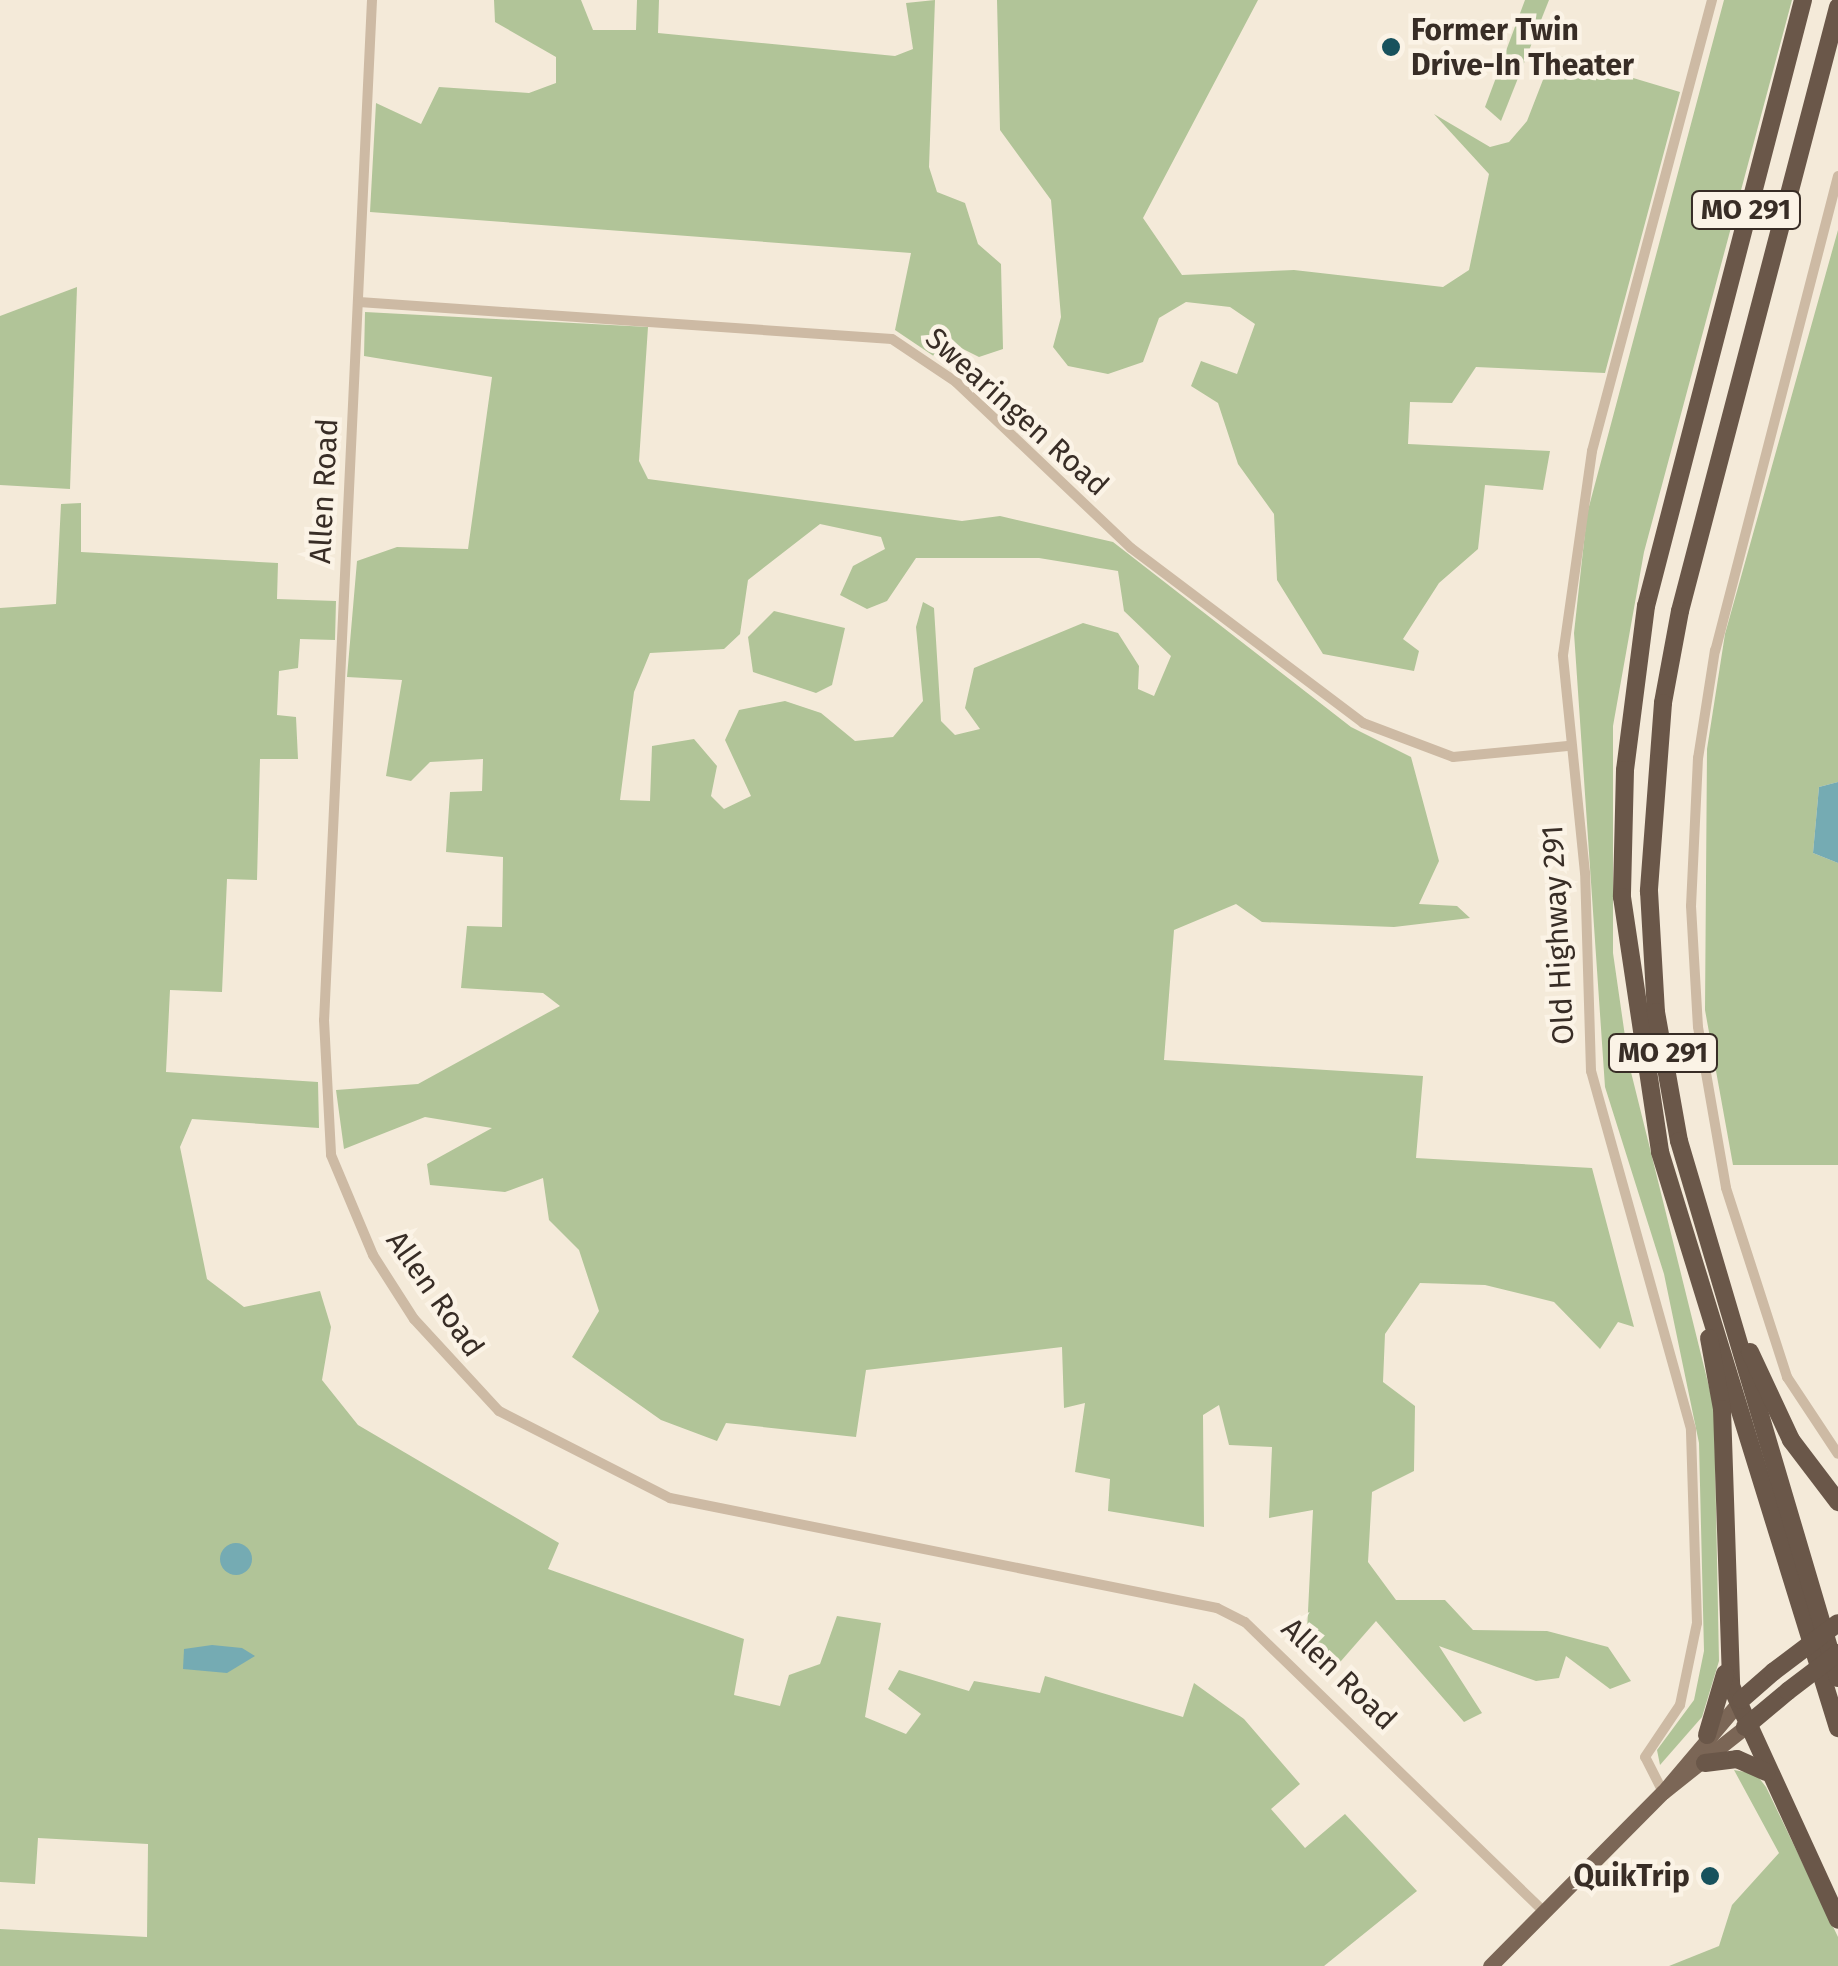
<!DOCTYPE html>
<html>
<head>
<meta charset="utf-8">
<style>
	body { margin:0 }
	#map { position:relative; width:1838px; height:1966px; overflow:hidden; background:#f4ead9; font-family:"Fira Sans",sans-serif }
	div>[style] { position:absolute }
	.green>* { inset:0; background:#b1c498 }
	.water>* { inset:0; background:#75abb3 }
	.round { border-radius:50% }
	.minor>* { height:10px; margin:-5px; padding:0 5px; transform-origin:5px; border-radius:5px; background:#cdbaa4 }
	.primary>* { height:15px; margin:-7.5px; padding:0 7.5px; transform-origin:7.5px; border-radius:7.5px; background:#7b6656 }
	.trunk>* { height:18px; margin:-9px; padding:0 9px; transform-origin:9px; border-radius:9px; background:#6a5749 }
	.trunk-bridge>* { height:18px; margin:-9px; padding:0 9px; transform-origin:9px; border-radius:9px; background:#6a5749 }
	.dots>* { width:28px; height:28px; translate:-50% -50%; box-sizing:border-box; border:5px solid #fbf3e6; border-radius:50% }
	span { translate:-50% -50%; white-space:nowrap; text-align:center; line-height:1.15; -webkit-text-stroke:9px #fbf3e6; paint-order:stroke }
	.shield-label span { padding:2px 8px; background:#fbf3e6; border:2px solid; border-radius:8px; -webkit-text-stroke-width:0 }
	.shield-label { font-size:28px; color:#382d26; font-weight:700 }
	.poi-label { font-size:30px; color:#382d26; font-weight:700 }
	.left { translate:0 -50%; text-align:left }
	.right { translate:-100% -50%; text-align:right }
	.street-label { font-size:30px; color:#382d26 }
</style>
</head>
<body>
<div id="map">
	<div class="green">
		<i style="clip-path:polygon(494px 0,581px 0,593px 30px,636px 30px,637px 0,659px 0,658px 33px,895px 56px,913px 49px,906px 3px,935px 0,929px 167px,937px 192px,965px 203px,978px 244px,1001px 264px,1003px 349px,979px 357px,957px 346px,944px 363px,895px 330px,911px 253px,370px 212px,376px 103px,421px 124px,439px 87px,529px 93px,556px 83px,556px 57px,495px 22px)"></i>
		<i style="clip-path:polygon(997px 0,1258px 0,1143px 218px,1182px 275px,1294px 270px,1443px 287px,1469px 270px,1489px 174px,1434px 114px,1490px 147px,1509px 142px,1527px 121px,1553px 54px,1680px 92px,1605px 373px,1476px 367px,1452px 403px,1410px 402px,1408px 444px,1550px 451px,1543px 490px,1485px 485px,1478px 549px,1439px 583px,1403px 639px,1419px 651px,1414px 671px,1323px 654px,1277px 580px,1274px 514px,1238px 464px,1218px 403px,1191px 386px,1201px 361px,1237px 374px,1255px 324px,1230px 307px,1186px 302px,1159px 318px,1143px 362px,1108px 374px,1068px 366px,1053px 347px,1061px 317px,1051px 200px,1000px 130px)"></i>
		<i style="clip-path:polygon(1525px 0,1549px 0,1501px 121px,1485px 107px)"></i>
		<i style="clip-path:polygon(1724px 0,1792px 0,1644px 552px,1613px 726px,1613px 953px,1629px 1064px,1714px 1407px,1719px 1661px,1702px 1717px,1660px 1765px,1657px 1750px,1694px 1700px,1704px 1651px,1699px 1443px,1664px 1274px,1605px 1087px,1574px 633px,1587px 514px)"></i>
		<i style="clip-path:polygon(1838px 230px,1838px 782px,1819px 787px,1813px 853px,1838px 863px,1838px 1165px,1733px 1165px,1705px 1010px,1707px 749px,1725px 634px)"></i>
		<i style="clip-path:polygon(77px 287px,70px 489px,0 485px,0 316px)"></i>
		<i style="clip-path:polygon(evenodd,365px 312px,648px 327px,639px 461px,648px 479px,962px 521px,1000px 516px,1113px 542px,1351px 727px,1411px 757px,1439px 861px,1419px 904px,1457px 906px,1470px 918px,1394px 927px,1262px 922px,1236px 904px,1174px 930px,1164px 1060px,1423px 1076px,1416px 1158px,1592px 1168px,1634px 1327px,1618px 1322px,1600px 1349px,1554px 1302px,1485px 1285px,1420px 1283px,1385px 1334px,1383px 1382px,1415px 1406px,1414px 1471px,1372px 1492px,1368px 1562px,1396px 1600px,1445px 1600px,1473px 1630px,1547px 1631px,1608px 1647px,1631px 1681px,1610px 1689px,1566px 1656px,1559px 1678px,1536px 1681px,1439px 1646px,1482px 1713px,1464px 1722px,1376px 1621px,1327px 1677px,1306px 1652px,1313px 1510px,1269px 1518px,1272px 1447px,1229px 1445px,1219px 1405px,1203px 1415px,1204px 1527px,1108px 1511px,1110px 1479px,1075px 1472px,1085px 1403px,1064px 1408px,1062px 1347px,866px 1370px,856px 1437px,726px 1423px,717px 1441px,661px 1420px,572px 1357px,599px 1311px,579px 1250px,549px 1220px,543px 1178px,505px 1192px,430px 1185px,427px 1164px,492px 1128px,425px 1117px,344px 1149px,336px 1090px,418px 1084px,560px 1006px,543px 993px,461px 988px,467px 926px,502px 927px,503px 857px,446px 852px,450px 792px,482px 791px,483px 759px,430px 762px,411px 781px,386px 776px,402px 680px,347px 677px,357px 561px,397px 547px,468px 549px,492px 377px,364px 356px,365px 312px,820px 524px,881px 537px,885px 549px,853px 566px,840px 595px,867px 609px,887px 601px,916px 558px,1039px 558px,1118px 571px,1124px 611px,1171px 656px,1154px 696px,1138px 689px,1139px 666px,1118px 633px,1083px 623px,974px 668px,965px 708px,980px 729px,955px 735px,941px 721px,934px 608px,923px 602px,916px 627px,923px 701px,893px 737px,855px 741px,821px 713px,785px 701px,739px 710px,725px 740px,751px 796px,724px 809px,711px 796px,717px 766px,694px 739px,652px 746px,650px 801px,620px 800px,634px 692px,650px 653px,724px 649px,740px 634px,748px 580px,820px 524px)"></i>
		<i style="clip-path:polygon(81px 503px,81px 552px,278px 563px,277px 599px,336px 601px,335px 640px,300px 639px,298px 668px,279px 671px,277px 715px,296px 717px,298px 759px,260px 759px,257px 880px,227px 879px,222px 992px,170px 990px,166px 1072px,318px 1082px,319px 1128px,192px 1119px,180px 1147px,207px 1279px,244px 1307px,320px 1291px,331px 1327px,322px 1380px,358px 1425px,559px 1543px,548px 1569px,744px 1639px,734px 1695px,780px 1706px,789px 1675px,820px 1664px,837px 1616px,881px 1623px,865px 1717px,906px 1734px,921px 1714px,888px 1689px,899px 1670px,969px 1691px,974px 1681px,1040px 1693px,1045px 1676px,1183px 1717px,1194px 1683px,1244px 1719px,1300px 1784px,1271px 1809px,1305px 1848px,1345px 1814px,1417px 1891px,1324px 1966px,0 1966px,0 1929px,147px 1937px,148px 1844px,38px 1838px,35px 1884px,0 1882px,0 608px,56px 604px,61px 504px)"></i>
		<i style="clip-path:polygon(774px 611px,845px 628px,832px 685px,816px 693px,753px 672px,748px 637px)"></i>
		<i style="clip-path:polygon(1734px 1770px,1756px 1774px,1766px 1787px,1838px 1937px,1838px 1966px,1669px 1966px,1719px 1946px,1732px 1905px,1779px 1853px)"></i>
	</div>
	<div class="water">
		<i style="clip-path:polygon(1838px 782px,1838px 863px,1813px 853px,1819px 787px)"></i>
		<i class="round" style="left:220px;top:1543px;width:32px;height:32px"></i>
		<i style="clip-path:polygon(212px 1645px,242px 1648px,255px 1656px,227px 1673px,183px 1669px,184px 1649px)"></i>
	</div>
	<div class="minor">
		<i style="left:372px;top:0;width:1021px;rotate:92.69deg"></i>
		<i style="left:324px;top:1020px;width:135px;rotate:87deg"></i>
		<i style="left:331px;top:1155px;width:108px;rotate:67.2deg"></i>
		<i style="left:373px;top:1255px;width:76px;rotate:57.4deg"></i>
		<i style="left:414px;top:1319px;width:125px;rotate:47.3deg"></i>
		<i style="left:499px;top:1411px;width:192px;rotate:27deg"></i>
		<i style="left:670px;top:1498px;width:558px;rotate:11.37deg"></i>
		<i style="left:1217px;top:1608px;width:31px;rotate:27deg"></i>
		<i style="left:1245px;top:1622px;width:417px;rotate:44.1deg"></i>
		<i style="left:1838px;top:176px;width:490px;rotate:104.5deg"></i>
		<i style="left:1715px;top:650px;width:109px;rotate:98.9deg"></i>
		<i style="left:1698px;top:758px;width:148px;rotate:92.7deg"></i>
		<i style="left:1691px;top:906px;width:121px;rotate:86.7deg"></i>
		<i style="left:1698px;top:1027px;width:163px;rotate:80.1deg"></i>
		<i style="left:1726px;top:1188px;width:199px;rotate:72.1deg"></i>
		<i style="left:1787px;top:1377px;width:92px;rotate:56.5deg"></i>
		<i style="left:359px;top:302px;width:534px;rotate:3.97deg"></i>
		<i style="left:892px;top:339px;width:77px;rotate:33.9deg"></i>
		<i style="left:956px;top:382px;width:241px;rotate:43.5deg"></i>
		<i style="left:1131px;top:548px;width:291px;rotate:37deg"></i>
		<i style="left:1363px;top:723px;width:96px;rotate:20.7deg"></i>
		<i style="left:1453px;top:757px;width:115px;rotate:-5.5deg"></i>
		<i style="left:1663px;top:1792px;width:39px;rotate:-117deg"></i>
		<i style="left:1645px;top:1757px;width:63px;rotate:-56.1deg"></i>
		<i style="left:1680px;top:1705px;width:84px;rotate:-78.3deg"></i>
		<i style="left:1697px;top:1623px;width:194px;rotate:-91.8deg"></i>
		<i style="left:1691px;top:1429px;width:372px;rotate:-105.6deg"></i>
		<i style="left:1591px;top:1071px;width:198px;rotate:-91.7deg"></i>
		<i style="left:1585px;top:873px;width:219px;rotate:-95.8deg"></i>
		<i style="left:1563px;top:655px;width:206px;rotate:-81.9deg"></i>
		<i style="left:1592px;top:451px;width:467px;rotate:-75.1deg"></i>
	</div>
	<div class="primary">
		<i style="left:1663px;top:1792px;width:121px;rotate:-49.7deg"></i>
		<i style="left:1490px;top:1966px;width:245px;rotate:-45.2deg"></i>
		<i style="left:1663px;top:1792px;width:105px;rotate:-38.4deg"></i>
	</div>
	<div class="trunk">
		<i style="left:1803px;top:0;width:626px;rotate:104.52deg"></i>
		<i style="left:1646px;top:606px;width:165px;rotate:97.3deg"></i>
		<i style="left:1625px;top:770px;width:127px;rotate:91.4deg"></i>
		<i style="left:1622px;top:897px;width:258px;rotate:81.5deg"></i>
		<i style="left:1660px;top:1152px;width:603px;rotate:72.83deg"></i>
		<i style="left:1838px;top:7px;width:624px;rotate:104.66deg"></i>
		<i style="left:1680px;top:611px;width:94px;rotate:100.5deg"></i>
		<i style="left:1663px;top:703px;width:189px;rotate:94.3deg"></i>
		<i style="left:1649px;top:891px;width:121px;rotate:86.7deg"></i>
		<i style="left:1656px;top:1012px;width:131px;rotate:79.9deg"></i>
		<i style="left:1679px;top:1141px;width:560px;rotate:73.51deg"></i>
		<i style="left:1709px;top:1338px;width:72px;rotate:79.6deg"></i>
		<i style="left:1722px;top:1409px;width:277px;rotate:88.1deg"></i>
		<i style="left:1731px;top:1686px;width:257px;rotate:65.4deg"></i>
		<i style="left:1750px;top:1352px;width:97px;rotate:65deg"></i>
		<i style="left:1791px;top:1440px;width:78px;rotate:52.8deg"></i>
		<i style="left:1741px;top:1700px;width:43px;rotate:-41.2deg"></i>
		<i style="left:1745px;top:1727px;width:56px;rotate:-39.9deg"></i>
		<i style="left:1707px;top:1735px;width:64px;rotate:-73.6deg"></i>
		<i style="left:1705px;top:1763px;width:32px;rotate:-7deg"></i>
		<i style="left:1737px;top:1759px;width:32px;rotate:24deg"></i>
	</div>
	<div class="trunk-bridge">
		<i style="left:1773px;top:1672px;width:81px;rotate:-37deg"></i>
		<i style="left:1788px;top:1691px;width:63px;rotate:-37.2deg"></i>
	</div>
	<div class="dots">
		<i style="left:1391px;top:47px;background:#18525d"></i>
		<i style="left:1710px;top:1876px;background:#18525d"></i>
	</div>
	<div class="shield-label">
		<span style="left:1746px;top:210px">MO 291</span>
		<span style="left:1663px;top:1053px">MO 291</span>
	</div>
	<div class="poi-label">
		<span class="left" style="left:1411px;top:47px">Former Twin<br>Drive-In Theater</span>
		<span class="right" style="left:1690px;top:1876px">QuikTrip</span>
	</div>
	<div class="street-label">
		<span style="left:1017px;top:412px;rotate:42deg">Swearingen Road</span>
		<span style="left:324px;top:491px;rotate:-87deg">Allen Road</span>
		<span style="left:1558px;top:935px;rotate:-93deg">Old Highway 291</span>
		<span style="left:435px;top:1294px;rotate:55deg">Allen Road</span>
		<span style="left:1339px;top:1674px;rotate:44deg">Allen Road</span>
	</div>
</div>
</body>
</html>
